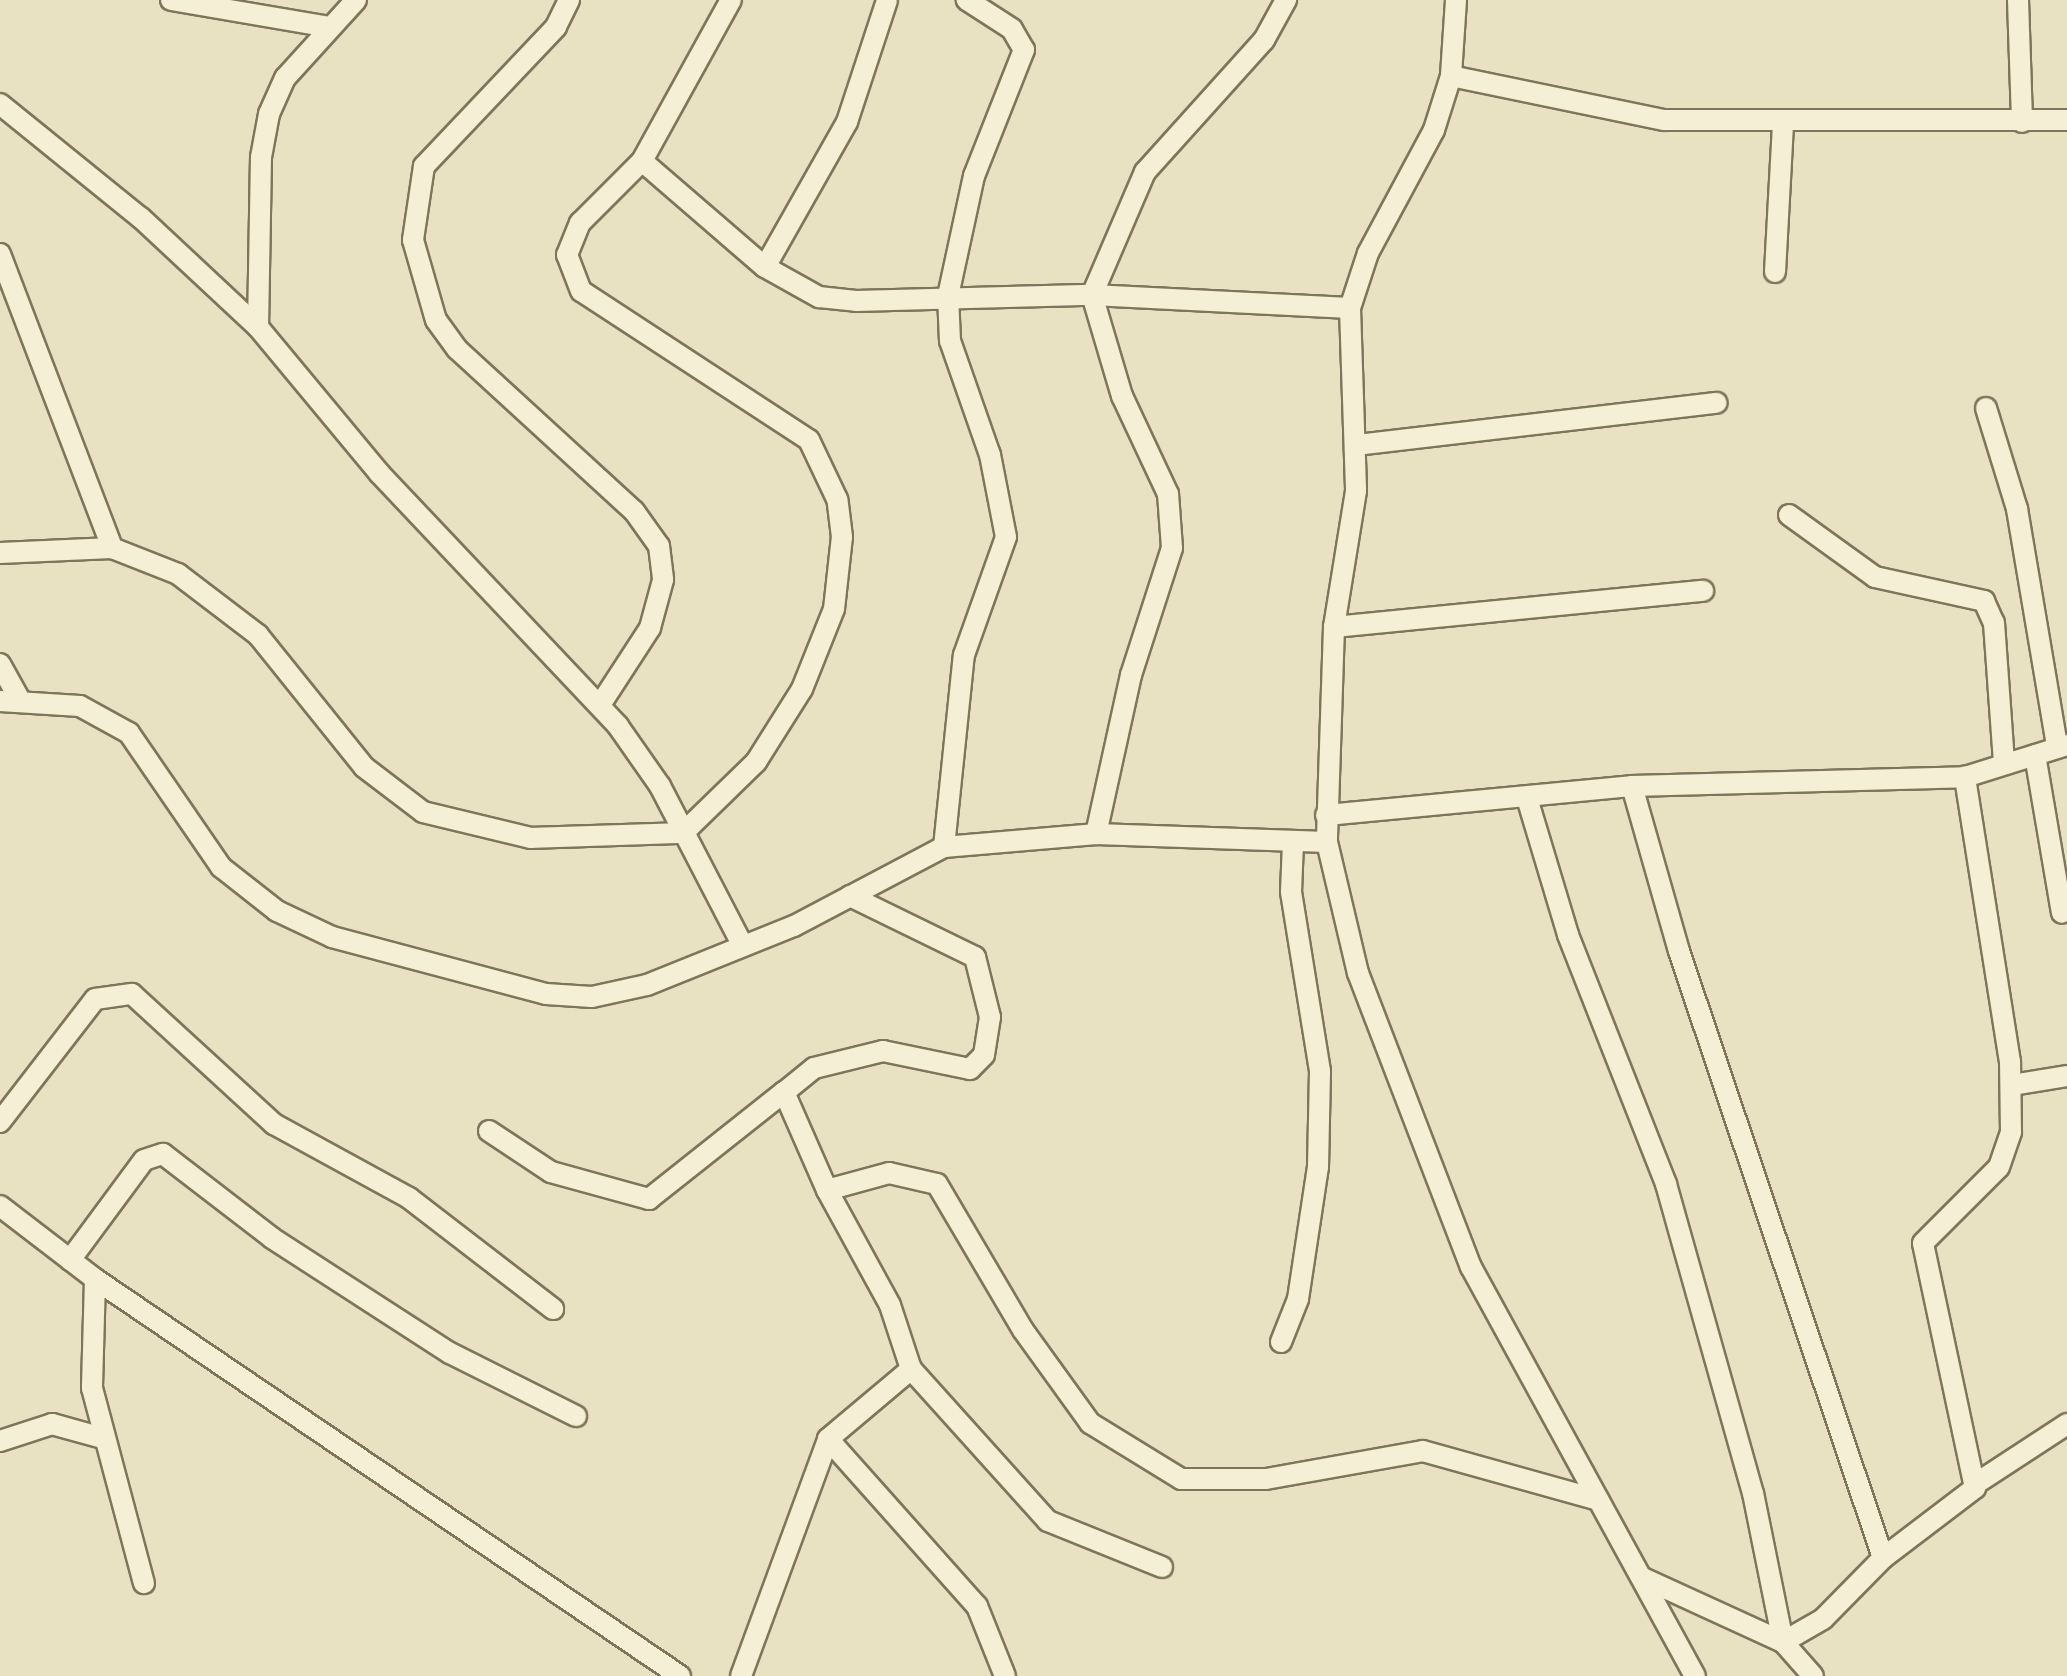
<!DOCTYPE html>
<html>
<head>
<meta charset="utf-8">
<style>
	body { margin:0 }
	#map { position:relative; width:2067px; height:1676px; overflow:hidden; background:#e8e2c3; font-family:"Source Serif 4",serif }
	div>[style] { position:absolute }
	.roads { filter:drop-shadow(2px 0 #80745c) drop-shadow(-2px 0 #80745c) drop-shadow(0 2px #80745c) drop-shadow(0 -2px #80745c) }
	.minor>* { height:20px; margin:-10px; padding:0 10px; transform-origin:10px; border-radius:10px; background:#f4efd5 }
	span { translate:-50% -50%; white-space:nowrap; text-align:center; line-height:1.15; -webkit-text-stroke:8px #f1ecd2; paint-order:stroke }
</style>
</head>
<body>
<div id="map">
	<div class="roads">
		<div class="minor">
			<i style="left:171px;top:0;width:160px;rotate:9.7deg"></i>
			<i style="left:356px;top:0;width:105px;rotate:132.3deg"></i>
			<i style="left:285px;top:78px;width:39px;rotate:114deg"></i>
			<i style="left:269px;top:114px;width:44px;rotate:100.5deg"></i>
			<i style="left:261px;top:157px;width:170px;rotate:91deg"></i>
			<i style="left:258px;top:327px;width:190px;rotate:50.3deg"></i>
			<i style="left:379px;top:473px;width:348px;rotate:46.6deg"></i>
			<i style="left:618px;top:726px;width:73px;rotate:55deg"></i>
			<i style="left:660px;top:786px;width:180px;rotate:62.6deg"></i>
			<i style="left:569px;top:0;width:30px;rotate:116deg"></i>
			<i style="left:556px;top:27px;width:192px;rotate:133.5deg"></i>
			<i style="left:424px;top:166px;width:75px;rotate:98.5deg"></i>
			<i style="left:413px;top:240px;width:83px;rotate:74deg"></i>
			<i style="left:436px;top:320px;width:36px;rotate:54deg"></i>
			<i style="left:457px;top:349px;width:240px;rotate:42.5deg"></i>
			<i style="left:634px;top:511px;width:43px;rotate:54.5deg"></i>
			<i style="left:659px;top:546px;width:34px;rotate:83deg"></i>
			<i style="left:663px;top:580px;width:50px;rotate:105.2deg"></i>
			<i style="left:650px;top:628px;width:92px;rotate:123deg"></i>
			<i style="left:1456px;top:0;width:76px;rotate:93.8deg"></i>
			<i style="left:1451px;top:76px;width:57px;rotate:107.5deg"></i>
			<i style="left:1434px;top:130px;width:140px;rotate:118.2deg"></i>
			<i style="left:1368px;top:253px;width:58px;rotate:108.1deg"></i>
			<i style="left:1350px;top:308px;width:183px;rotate:88.1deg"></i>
			<i style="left:1356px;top:491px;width:138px;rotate:99.2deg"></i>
			<i style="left:1334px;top:627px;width:215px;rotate:91.9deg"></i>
			<i style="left:1327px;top:842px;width:135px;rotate:76.7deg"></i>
			<i style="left:1358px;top:973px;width:315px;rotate:69deg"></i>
			<i style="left:1471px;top:1267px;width:466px;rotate:61.3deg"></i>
			<i style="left:2018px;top:0;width:122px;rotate:88.1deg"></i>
			<i style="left:1451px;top:76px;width:217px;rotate:11.7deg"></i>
			<i style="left:1664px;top:120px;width:403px"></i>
			<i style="left:0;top:104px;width:181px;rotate:39deg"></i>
			<i style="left:141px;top:218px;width:160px;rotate:43deg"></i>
			<i style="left:642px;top:161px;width:162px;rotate:40.8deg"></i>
			<i style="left:765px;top:267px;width:167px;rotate:-60.5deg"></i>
			<i style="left:847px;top:122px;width:128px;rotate:-71.8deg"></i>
			<i style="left:0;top:254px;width:315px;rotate:69.1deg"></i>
			<i style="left:765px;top:267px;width:62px;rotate:29.1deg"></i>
			<i style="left:819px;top:297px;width:37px;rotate:6deg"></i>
			<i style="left:856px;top:301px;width:236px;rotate:-1.5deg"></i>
			<i style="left:1092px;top:295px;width:134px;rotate:-66.7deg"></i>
			<i style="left:1145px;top:172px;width:178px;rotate:-48deg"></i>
			<i style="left:1264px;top:40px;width:46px;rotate:-61.2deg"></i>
			<i style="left:1775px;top:272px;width:149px;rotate:-86.9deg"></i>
			<i style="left:1986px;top:408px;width:106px;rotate:72.9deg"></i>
			<i style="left:2017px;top:509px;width:239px;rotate:80.4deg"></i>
			<i style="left:1357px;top:445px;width:362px;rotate:-6.7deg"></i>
			<i style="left:1789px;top:515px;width:106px;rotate:35.8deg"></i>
			<i style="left:1875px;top:577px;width:112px;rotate:12.4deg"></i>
			<i style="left:1984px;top:601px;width:24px;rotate:66deg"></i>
			<i style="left:1994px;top:623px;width:141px;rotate:85.9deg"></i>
			<i style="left:0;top:553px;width:112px;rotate:-2.6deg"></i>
			<i style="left:112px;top:548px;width:71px;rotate:21.5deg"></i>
			<i style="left:178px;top:574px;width:101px;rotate:37.3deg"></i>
			<i style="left:258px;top:635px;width:169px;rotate:51.2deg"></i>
			<i style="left:364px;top:767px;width:74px;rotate:37.3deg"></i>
			<i style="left:423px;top:812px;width:111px;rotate:13.5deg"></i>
			<i style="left:531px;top:838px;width:152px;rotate:-1.9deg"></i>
			<i style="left:683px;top:833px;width:102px;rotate:-44.2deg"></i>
			<i style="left:756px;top:762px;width:86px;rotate:-57.8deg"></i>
			<i style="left:802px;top:689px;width:86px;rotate:-68.2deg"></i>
			<i style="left:834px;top:609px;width:72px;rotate:-83.7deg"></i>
			<i style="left:842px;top:537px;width:38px;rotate:-97deg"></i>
			<i style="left:837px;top:499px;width:65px;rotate:-115.4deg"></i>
			<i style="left:809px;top:440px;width:272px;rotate:-146.8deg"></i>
			<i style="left:581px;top:291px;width:39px;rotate:-111deg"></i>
			<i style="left:567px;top:255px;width:35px;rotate:-68deg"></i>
			<i style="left:580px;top:223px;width:88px;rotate:-45deg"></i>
			<i style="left:642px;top:161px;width:184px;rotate:-61.1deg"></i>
			<i style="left:1334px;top:627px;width:371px;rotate:-5.6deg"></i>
			<i style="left:0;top:664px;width:43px;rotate:61.1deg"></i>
			<i style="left:0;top:701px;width:80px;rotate:3.6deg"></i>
			<i style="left:80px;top:706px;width:56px;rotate:28.9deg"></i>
			<i style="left:129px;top:733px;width:163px;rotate:55.5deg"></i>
			<i style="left:221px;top:867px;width:71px;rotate:38.2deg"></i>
			<i style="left:277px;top:911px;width:61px;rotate:25.3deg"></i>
			<i style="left:332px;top:937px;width:221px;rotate:14.9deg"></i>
			<i style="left:546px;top:994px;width:46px;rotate:3.7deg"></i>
			<i style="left:592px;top:997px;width:56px;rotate:-12.3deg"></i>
			<i style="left:647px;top:985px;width:158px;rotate:-21.9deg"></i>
			<i style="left:794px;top:926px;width:170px;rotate:-27.8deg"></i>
			<i style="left:944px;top:847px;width:153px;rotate:-4.9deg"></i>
			<i style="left:1096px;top:834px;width:231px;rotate:2deg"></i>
			<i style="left:2035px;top:755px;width:160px;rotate:80.3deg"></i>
			<i style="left:1632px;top:786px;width:172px;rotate:74.1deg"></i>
			<i style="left:1679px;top:951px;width:640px;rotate:71.42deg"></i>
			<i style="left:1527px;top:798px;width:143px;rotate:73.3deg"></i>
			<i style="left:1568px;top:935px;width:268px;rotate:68.5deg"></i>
			<i style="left:1666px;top:1184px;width:321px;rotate:74.3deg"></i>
			<i style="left:1753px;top:1493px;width:152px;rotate:78.6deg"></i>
			<i style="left:1783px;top:1642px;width:45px;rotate:48.6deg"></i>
			<i style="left:1326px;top:815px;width:307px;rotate:-5.4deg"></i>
			<i style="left:1632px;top:786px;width:333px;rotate:-1.5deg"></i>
			<i style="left:1965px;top:777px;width:107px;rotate:-17.4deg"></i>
			<i style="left:1096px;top:834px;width:163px;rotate:-77.6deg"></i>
			<i style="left:1131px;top:675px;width:133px;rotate:-72.1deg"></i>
			<i style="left:1172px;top:548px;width:54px;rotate:-94.2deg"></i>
			<i style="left:1168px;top:494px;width:108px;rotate:-115.1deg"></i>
			<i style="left:1122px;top:396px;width:105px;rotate:-106.5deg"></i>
			<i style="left:1092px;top:295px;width:258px;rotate:2.9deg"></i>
			<i style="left:944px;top:847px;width:193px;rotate:-84.1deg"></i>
			<i style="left:964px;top:655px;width:125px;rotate:-70.4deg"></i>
			<i style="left:1006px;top:537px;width:84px;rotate:-101deg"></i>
			<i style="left:990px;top:455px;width:121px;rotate:-109.3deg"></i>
			<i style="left:950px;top:341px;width:45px;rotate:-92.5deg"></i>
			<i style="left:948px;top:296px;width:123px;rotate:-77.8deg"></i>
			<i style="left:974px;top:176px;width:136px;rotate:-68.4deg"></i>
			<i style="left:1024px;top:50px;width:24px;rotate:-120deg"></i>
			<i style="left:1012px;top:29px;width:54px;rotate:-147.2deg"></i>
			<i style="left:850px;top:896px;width:139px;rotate:26deg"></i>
			<i style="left:975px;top:957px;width:62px;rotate:76deg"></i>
			<i style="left:990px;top:1017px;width:38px;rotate:99deg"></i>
			<i style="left:984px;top:1055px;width:20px;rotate:135deg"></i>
			<i style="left:970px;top:1069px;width:89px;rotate:-168.3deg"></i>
			<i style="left:883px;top:1051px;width:71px;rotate:166.2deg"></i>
			<i style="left:814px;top:1068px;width:38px;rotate:141deg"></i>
			<i style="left:784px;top:1092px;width:107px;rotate:66.3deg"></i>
			<i style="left:827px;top:1190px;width:64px;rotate:-15.3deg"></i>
			<i style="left:889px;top:1173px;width:49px;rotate:12.9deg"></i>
			<i style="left:937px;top:1184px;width:169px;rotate:59.5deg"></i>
			<i style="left:1023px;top:1330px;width:115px;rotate:54.2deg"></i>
			<i style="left:1090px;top:1423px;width:107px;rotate:31.6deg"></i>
			<i style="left:1181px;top:1479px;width:85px"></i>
			<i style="left:1266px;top:1479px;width:159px;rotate:-10.1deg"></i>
			<i style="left:1423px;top:1451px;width:182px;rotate:15.6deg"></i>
			<i style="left:2012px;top:1085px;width:56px;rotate:-9.3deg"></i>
			<i style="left:0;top:1122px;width:155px;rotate:-52.3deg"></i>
			<i style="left:95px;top:999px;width:37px;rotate:-8deg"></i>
			<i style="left:132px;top:994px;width:193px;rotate:42.5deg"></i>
			<i style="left:274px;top:1124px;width:154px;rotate:28.7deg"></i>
			<i style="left:409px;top:1198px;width:182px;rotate:37.6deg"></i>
			<i style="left:489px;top:1131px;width:74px;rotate:33.5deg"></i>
			<i style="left:551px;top:1172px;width:102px;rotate:15.4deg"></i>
			<i style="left:649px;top:1199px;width:172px;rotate:-38.4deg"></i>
			<i style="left:0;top:1206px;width:120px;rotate:37.5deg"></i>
			<i style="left:95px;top:1279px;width:707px;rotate:34.16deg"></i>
			<i style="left:70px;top:1260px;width:124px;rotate:-53.5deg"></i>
			<i style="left:144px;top:1160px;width:20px;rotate:-18deg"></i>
			<i style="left:163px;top:1154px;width:138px;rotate:37.6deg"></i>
			<i style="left:272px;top:1238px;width:212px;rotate:32.9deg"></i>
			<i style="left:450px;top:1353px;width:141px;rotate:26.6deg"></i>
			<i style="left:95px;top:1279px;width:109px;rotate:91.6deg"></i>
			<i style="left:92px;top:1388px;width:202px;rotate:75.1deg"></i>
			<i style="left:1281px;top:1342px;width:46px;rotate:-68.4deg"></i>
			<i style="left:1298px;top:1299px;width:134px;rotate:-81.4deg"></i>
			<i style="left:1318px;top:1167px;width:96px;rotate:-88.8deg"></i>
			<i style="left:1320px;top:1071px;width:181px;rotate:-99.2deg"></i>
			<i style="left:1291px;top:892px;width:49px;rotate:-87.7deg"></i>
			<i style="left:911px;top:1369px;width:205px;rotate:48deg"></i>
			<i style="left:1048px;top:1521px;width:123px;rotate:22deg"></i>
			<i style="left:828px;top:1439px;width:224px;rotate:48.3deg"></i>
			<i style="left:977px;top:1606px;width:75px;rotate:68.2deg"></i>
			<i style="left:0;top:1441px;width:55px;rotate:-18.1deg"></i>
			<i style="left:52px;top:1424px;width:52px;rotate:15.6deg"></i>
			<i style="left:1977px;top:1483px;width:108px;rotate:-33.2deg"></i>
			<i style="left:1643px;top:1578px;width:154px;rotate:24.6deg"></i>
			<i style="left:1783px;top:1642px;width:46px;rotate:-29.9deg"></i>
			<i style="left:1823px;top:1619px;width:86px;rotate:-45.5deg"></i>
			<i style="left:1883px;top:1558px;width:116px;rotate:-37.3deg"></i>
			<i style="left:1975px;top:1488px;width:250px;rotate:-102deg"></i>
			<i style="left:1923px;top:1243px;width:107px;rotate:-45deg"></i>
			<i style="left:1999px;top:1167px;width:37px;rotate:-71deg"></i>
			<i style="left:2011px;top:1132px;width:70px;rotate:-90.8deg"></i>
			<i style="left:2010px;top:1062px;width:289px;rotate:-99deg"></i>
			<i style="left:741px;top:1676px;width:252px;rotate:-69.8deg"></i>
			<i style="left:828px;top:1439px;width:109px;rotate:-40.1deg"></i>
			<i style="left:911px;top:1369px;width:67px;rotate:-108.2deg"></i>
			<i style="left:890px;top:1305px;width:131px;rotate:-118.7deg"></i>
		</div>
	</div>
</div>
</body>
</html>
